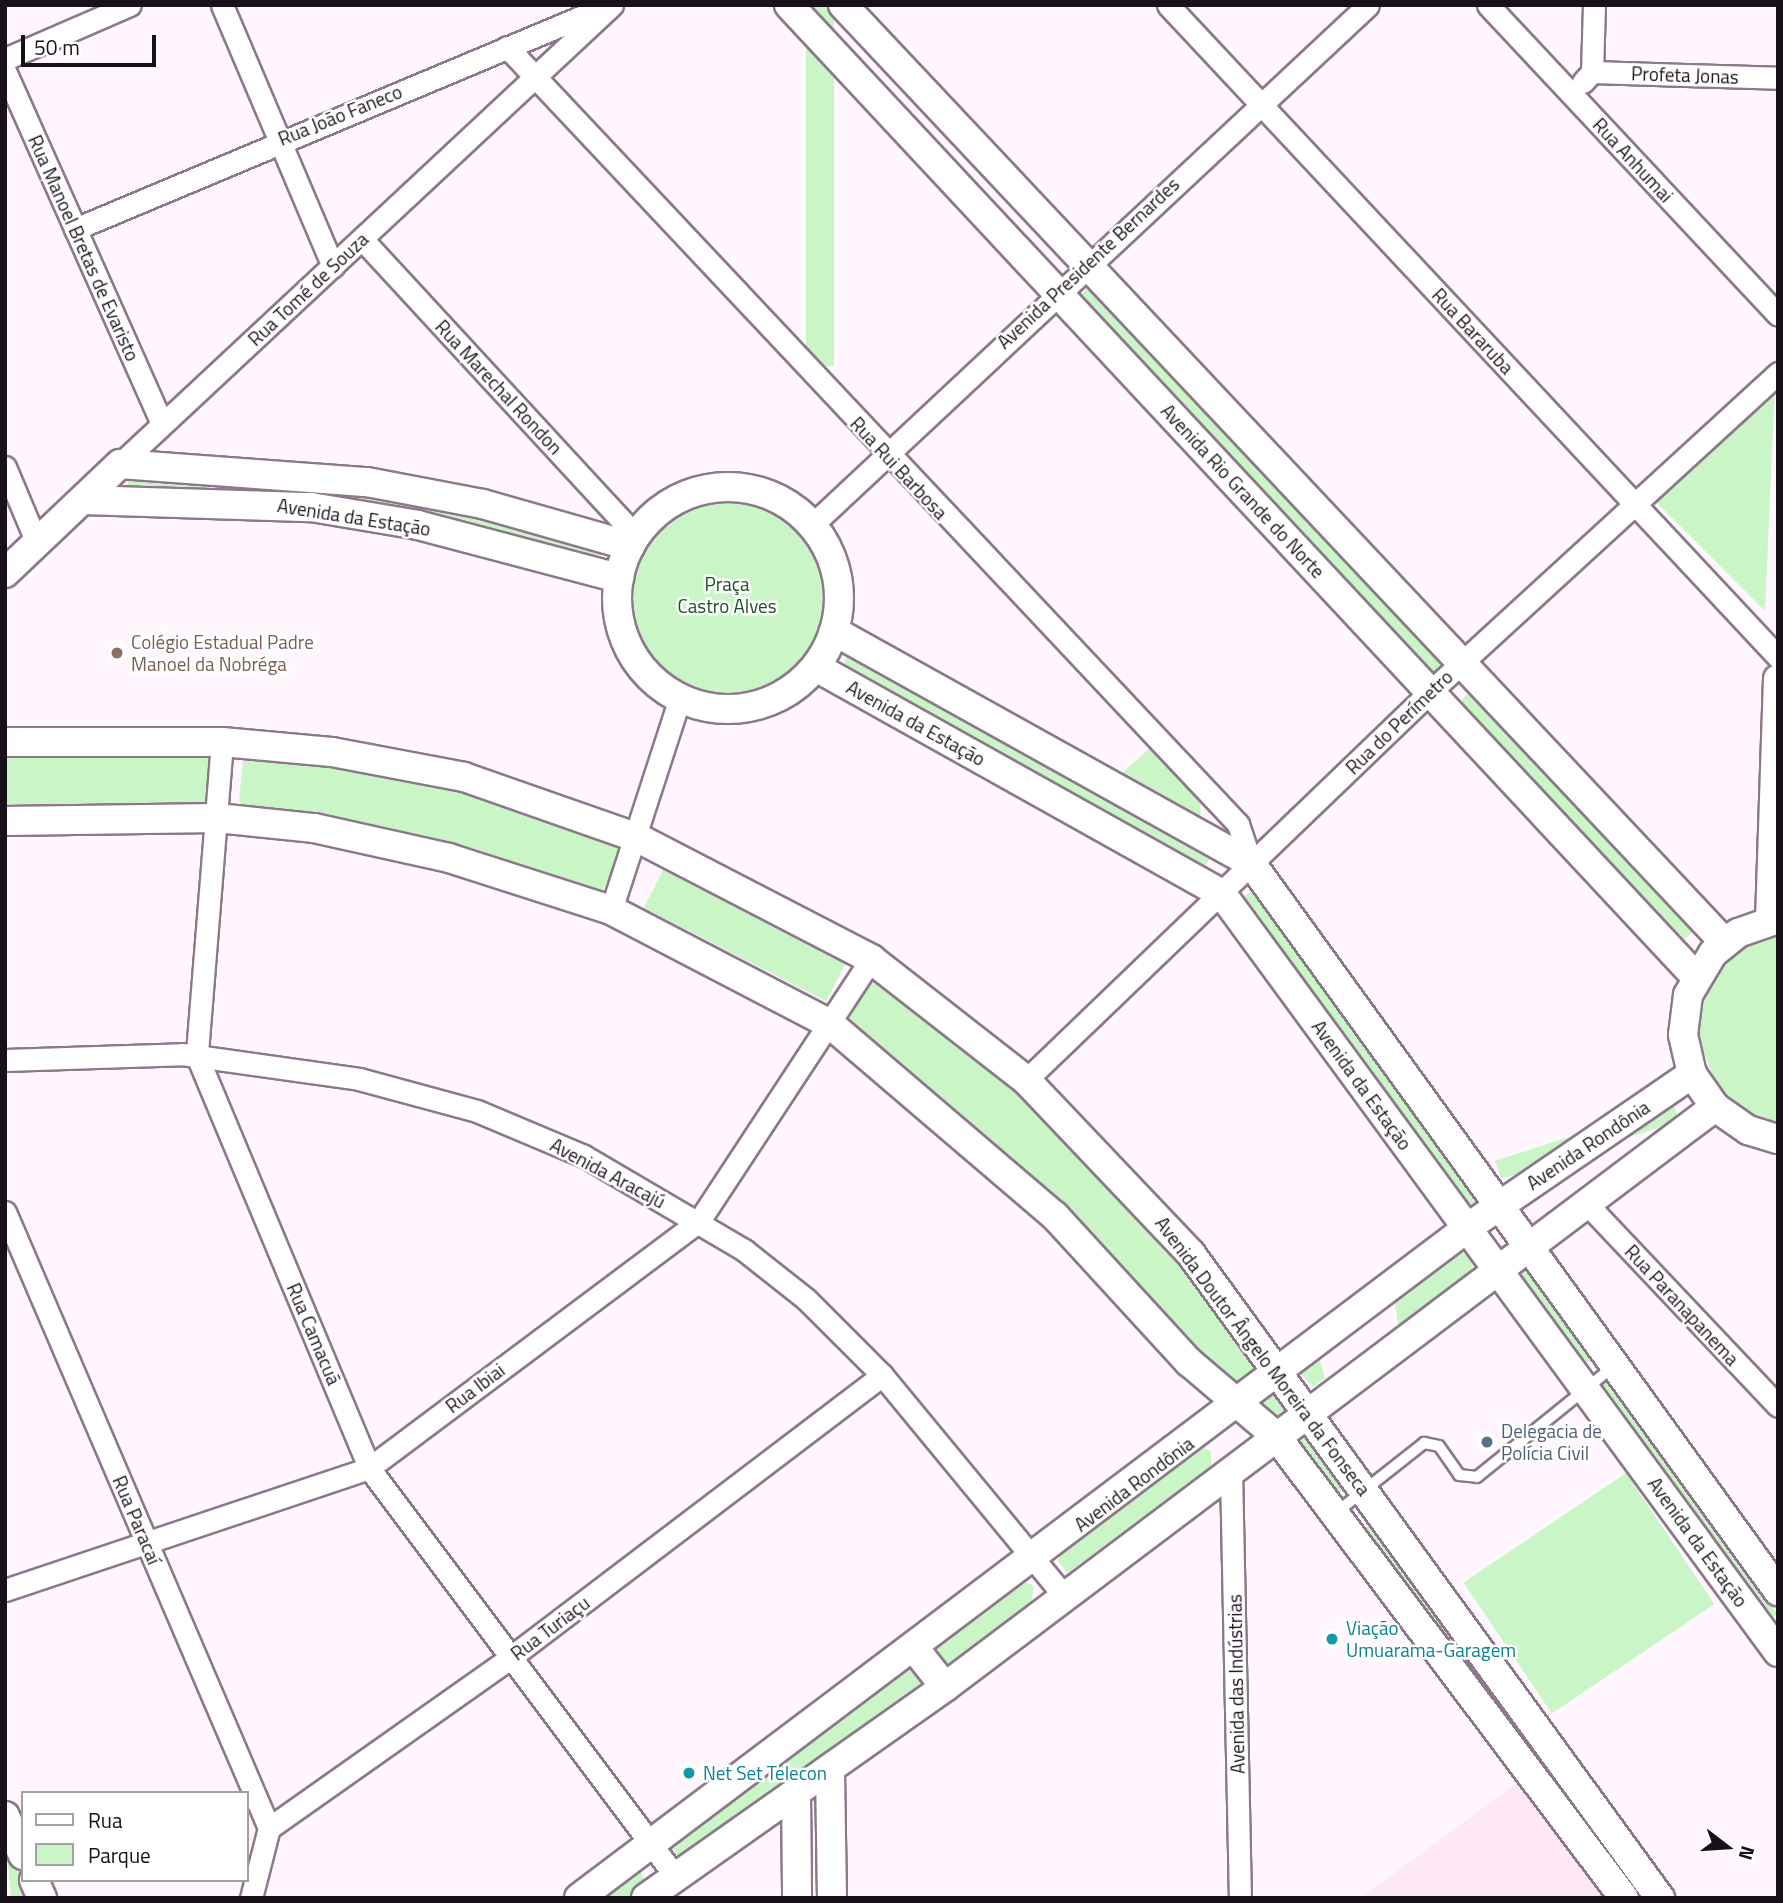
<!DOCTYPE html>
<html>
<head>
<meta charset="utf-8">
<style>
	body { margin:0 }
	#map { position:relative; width:1783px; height:1903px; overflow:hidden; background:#fff6fe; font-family:"Titillium Web",sans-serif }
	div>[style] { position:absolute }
	.industrial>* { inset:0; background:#fee8f6 }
	.green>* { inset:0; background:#caf5c7; transform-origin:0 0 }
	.round { border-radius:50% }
	.roads { filter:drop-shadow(2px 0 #8d788b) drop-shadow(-2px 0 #8d788b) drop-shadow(0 2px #8d788b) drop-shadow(0 -2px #8d788b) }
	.lane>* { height:10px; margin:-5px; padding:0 5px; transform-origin:5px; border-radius:5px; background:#fff }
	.street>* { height:21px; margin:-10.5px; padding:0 10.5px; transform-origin:10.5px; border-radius:10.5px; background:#fff }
	.secondary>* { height:28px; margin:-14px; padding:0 14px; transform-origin:14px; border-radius:14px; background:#fff }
	.secondary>.ring { margin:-14px; padding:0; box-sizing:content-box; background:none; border:28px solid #fff; border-radius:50% }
	.dots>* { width:19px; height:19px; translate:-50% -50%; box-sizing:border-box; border:4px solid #fff; border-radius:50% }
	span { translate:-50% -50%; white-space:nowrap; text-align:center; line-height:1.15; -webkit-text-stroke:5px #fff; paint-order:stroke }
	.street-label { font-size:19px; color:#191119 }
	.park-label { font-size:19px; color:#19511a }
	.education-label { font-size:19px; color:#785e54 }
	.left { translate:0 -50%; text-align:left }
	.service-label { font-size:19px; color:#4e5e75 }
	.culture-label { font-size:19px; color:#0d838f }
	.frame { position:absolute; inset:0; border:7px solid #191119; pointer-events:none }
	.legend { position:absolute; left:21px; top:1791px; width:228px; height:91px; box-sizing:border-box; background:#fff; border:2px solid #a3a0a3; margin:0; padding:9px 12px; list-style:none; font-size:21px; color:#191119 }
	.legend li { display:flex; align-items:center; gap:14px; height:35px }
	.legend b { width:35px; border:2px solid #a3a0a3 }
	.north { position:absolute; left:1692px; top:1812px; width:70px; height:70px; -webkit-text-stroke:5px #fff; paint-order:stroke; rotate:107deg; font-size:19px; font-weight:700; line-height:28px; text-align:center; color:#191119 }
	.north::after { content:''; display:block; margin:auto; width:24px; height:32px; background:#191119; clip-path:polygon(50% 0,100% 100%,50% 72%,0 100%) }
	.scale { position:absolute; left:21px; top:35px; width:135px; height:32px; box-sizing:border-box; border:4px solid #191119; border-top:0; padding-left:9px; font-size:21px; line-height:24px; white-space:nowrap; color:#191119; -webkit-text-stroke:5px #fff; paint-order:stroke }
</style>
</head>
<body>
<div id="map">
	<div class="industrial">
		<i style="clip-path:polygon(1522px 1779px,1609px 1898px,1361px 1898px)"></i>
	</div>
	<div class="green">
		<i style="left:806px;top:5px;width:28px;height:361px"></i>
		<i style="clip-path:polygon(1093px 284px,1446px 661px,1432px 674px,1076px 299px)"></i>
		<i style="clip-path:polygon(1775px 385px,1765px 611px,1653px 499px)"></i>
		<i style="clip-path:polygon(128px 476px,345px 490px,482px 516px,602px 552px,596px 559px,128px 489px)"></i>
		<i class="round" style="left:628px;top:496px;width:198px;height:198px"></i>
		<i style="left:851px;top:650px;width:415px;height:15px;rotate:30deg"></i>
		<i style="clip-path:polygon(1475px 686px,1698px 928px,1684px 939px,1460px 702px)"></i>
		<i style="clip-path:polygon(1150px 748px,1199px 794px,1201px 815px,1193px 818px,1117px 778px)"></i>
		<i style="clip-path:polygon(212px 751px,213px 802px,202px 806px,5px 811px,5px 753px)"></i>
		<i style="clip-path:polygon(251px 754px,347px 764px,486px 795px,624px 848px,602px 892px,473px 848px,338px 818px,245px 807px,239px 801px,243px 760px)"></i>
		<i style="left:664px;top:868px;width:205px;height:45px;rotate:27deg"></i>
		<i style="left:1255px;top:888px;width:389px;height:16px;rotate:54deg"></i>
		<i style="clip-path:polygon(1778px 931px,1778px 1125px,1752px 1117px,1719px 1092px,1697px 1034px,1703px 993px,1726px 958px)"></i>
		<i style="clip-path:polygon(872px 978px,1005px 1080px,1120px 1190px,1262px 1371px,1237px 1394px,972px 1125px,841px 1026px)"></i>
		<i style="left:1673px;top:1103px;width:19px;height:187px;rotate:72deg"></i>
		<i style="clip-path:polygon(1458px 1249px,1473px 1258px,1472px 1273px,1398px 1326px,1394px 1293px)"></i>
		<i style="left:1526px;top:1268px;width:112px;height:16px;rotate:54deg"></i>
		<i style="clip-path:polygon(1317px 1350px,1325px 1378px,1313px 1387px,1298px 1371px)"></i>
		<i style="left:1607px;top:1379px;width:290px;height:14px;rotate:54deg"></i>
		<i class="round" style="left:1261px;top:1395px;width:24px;height:24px"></i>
		<i style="clip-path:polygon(1305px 1430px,1345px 1489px,1337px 1494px,1295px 1437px)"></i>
		<i style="clip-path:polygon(1202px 1447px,1211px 1452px,1211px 1469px,1067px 1573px,1058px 1561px,1061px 1553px)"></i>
		<i style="left:1626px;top:1473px;width:158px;height:196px;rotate:56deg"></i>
		<i style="left:1373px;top:1522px;width:191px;height:10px;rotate:54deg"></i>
		<i style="clip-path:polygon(1020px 1580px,1034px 1586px,1031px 1604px,947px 1668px,928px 1650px)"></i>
		<i style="clip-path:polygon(907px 1668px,922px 1681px,919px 1691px,680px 1859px,672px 1849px,676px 1840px)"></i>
		<i style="left:1499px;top:1692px;width:163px;height:11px;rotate:54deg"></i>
		<i style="clip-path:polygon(5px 1834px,23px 1874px,33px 1898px,11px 1898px)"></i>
		<i style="clip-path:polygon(637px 1868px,649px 1884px,637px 1898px,591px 1898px)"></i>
	</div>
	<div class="roads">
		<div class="lane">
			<i style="left:1338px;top:1511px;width:110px;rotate:-38.3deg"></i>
			<i style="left:1424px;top:1443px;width:15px;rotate:11deg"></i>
			<i style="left:1439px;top:1446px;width:35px;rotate:55deg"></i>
			<i style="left:1459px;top:1475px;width:18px;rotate:6deg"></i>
			<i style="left:1477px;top:1477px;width:175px;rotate:-39deg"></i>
		</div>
		<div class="street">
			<i style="left:222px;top:5px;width:284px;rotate:67deg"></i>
			<i style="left:1168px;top:5px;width:893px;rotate:46.91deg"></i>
			<i style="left:1488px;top:5px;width:424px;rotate:46.9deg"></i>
			<i style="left:507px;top:47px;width:1067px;rotate:46.75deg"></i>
			<i style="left:1238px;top:824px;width:41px;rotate:71.6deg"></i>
			<i style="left:5px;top:59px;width:136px;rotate:-23.4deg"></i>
			<i style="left:5px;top:71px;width:386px;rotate:66deg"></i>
			<i style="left:1592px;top:72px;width:186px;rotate:1.8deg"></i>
			<i style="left:1583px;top:82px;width:13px;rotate:-48deg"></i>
			<i style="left:1592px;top:72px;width:67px;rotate:-88.3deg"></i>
			<i style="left:75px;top:229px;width:571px;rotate:-22.75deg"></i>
			<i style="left:362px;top:239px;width:404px;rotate:47.3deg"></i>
			<i style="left:120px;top:464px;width:673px;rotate:-43.01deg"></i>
			<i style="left:5px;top:467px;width:82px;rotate:67.2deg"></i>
			<i style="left:812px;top:525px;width:761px;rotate:-43.08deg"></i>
			<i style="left:222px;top:742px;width:315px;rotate:94.6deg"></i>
			<i style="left:197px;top:1056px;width:446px;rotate:67.3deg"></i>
			<i style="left:369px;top:1468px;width:510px;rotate:53.13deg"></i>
			<i style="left:611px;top:910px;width:223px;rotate:-72deg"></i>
			<i style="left:5px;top:1060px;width:177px;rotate:-1.9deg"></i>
			<i style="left:182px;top:1054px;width:179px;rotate:8deg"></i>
			<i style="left:359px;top:1079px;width:122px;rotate:15.2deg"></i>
			<i style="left:477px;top:1111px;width:116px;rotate:22.8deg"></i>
			<i style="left:584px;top:1156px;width:186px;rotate:30.4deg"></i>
			<i style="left:744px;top:1250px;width:79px;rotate:38.3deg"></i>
			<i style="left:806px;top:1299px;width:107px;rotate:45deg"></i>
			<i style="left:882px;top:1375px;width:286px;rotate:50.5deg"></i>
			<i style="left:1026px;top:1080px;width:562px;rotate:-43.85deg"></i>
			<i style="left:1431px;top:691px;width:471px;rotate:-42.5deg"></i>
			<i style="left:1586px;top:1203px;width:279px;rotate:46.6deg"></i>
			<i style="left:5px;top:1212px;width:670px;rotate:66.8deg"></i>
			<i style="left:1231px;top:1471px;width:427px;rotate:88.8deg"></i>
			<i style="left:5px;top:1590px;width:384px;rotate:-18.5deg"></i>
			<i style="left:369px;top:1468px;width:412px;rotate:-36.8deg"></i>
			<i style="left:699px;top:1221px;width:313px;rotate:-56.7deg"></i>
			<i style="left:251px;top:1898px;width:72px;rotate:-75.6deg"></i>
			<i style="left:269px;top:1828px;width:296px;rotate:-35.2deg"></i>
			<i style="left:511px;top:1657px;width:466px;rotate:-37.2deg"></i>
		</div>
		<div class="secondary">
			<i style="left:789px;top:5px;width:1329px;rotate:46.98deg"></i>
			<i style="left:843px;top:5px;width:1286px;rotate:46.76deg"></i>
			<i class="ring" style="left:617px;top:487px;width:194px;height:194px"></i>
			<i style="left:83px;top:500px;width:228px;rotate:1.8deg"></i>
			<i style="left:311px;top:507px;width:109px;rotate:9.5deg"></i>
			<i style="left:418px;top:525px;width:208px;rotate:14.8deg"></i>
			<i style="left:5px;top:573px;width:158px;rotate:-43.5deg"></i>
			<i style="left:120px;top:464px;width:248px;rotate:4.2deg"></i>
			<i style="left:367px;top:482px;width:118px;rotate:10.7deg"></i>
			<i style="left:483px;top:504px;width:153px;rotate:15.9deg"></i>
			<i style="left:834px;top:631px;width:477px;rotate:29.1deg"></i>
			<i style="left:1251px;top:863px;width:899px;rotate:54.1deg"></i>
			<i style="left:816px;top:667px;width:465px;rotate:29.2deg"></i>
			<i style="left:1222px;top:894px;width:940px;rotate:53.74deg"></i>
			<i style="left:5px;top:742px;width:217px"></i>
			<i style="left:222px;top:742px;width:110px;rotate:5.2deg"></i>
			<i style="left:332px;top:752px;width:134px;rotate:10.7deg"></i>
			<i style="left:464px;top:777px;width:184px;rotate:19.3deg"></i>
			<i style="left:638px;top:838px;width:263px;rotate:27.4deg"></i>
			<i style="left:871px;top:959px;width:197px;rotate:38deg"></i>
			<i style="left:1026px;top:1080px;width:240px;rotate:46.5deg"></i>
			<i style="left:1191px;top:1254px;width:797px;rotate:53.94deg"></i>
			<i style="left:5px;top:821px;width:212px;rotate:-0.8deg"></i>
			<i style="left:217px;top:818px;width:98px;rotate:5.9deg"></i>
			<i style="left:314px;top:828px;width:138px;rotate:12.5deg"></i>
			<i style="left:449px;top:858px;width:170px;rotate:17.8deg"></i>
			<i style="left:611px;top:910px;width:247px;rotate:27.5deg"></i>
			<i style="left:830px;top:1024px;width:296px;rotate:40.5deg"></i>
			<i style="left:1055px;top:1216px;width:198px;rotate:47.5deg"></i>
			<i style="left:1189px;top:1362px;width:114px;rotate:40.4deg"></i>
			<i style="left:1276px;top:1436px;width:578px;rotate:53.01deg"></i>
			<i style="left:1778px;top:919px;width:42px;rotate:160.7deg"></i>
			<i style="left:1738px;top:933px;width:32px;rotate:141deg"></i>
			<i style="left:1713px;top:953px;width:49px;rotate:120.8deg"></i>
			<i style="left:1688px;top:995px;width:40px;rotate:97.1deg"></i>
			<i style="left:1683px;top:1035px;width:40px;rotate:77deg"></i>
			<i style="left:1692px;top:1074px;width:40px;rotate:55.1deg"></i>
			<i style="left:1715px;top:1107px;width:40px;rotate:34.9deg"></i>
			<i style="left:1748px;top:1130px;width:31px;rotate:17deg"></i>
			<i style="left:1770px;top:920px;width:241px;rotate:-88.1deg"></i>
			<i style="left:915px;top:1649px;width:48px;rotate:51.7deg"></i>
			<i style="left:830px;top:1771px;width:127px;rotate:89.1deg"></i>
			<i style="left:796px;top:1794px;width:104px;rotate:89.4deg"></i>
			<i style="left:5px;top:1816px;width:43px;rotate:65.2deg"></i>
			<i style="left:34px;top:1880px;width:20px;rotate:66deg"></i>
			<i style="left:579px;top:1898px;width:1112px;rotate:-37.03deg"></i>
			<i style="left:1467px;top:1228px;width:273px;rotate:-34.4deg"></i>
			<i style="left:646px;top:1898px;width:366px;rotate:-35.2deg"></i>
			<i style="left:945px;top:1687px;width:964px;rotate:-36.99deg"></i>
		</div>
	</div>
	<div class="dots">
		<i style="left:117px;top:653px;background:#8d6e63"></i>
		<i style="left:1487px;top:1442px;background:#5c6f8a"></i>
		<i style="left:1332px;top:1639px;background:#0f9aa8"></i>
		<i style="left:689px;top:1773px;background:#0f9aa8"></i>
	</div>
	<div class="street-label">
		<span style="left:1685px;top:75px;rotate:2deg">Profeta Jonas</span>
		<span style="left:340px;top:115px;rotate:-22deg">Rua João Faneco</span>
		<span style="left:1633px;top:160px;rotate:47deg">Rua Anhumai</span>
		<span style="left:84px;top:248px;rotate:66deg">Rua Manoel Bretas de Evaristo</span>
		<span style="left:1088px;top:263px;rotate:-43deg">Avenida Presidente Bernardes</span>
		<span style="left:308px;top:289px;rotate:-43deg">Rua Tomé de Souza</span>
		<span style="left:1473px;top:331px;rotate:47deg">Rua Bararuba</span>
		<span style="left:499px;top:387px;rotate:47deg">Rua Marechal Rondon</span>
		<span style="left:899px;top:468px;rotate:47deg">Rua Rui Barbosa</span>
		<span style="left:1243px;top:491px;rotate:47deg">Avenida Rio Grande do Norte</span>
		<span style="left:354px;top:517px;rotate:9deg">Avenida da Estação</span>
		<span style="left:1399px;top:722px;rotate:-44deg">Rua do Perímetro</span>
		<span style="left:916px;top:723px;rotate:29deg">Avenida da Estação</span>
		<span style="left:1362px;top:1085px;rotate:54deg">Avenida da Estação</span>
		<span style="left:1588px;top:1145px;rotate:-34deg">Avenida Rondônia</span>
		<span style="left:608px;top:1173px;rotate:28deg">Avenida Aracajú</span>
		<span style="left:1682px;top:1305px;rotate:47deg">Rua Paranapanema</span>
		<span style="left:314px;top:1334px;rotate:67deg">Rua Camacuã</span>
		<span style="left:1263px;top:1356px;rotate:53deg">Avenida Doutor Ângelo Moreira da Fonseca</span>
		<span style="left:475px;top:1388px;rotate:-37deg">Rua Ibiai</span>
		<span style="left:1134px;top:1484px;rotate:-37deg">Avenida Rondônia</span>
		<span style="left:137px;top:1520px;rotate:67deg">Rua Paracaí</span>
		<span style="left:1698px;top:1542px;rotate:54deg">Avenida da Estação</span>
		<span style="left:550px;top:1628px;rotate:-37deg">Rua Turiaçu</span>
		<span style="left:1236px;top:1684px;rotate:-91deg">Avenida das Indústrias</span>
	</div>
	<div class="park-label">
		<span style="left:727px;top:595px">Praça<br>Castro Alves</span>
	</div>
	<div class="education-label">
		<span class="left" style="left:131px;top:653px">Colégio Estadual Padre<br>Manoel da Nobréga</span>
	</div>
	<div class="service-label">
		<span class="left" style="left:1501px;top:1442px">Delegacia de<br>Polícia Civil</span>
	</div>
	<div class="culture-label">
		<span class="left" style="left:1346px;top:1639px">Viação<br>Umuarama-Garagem</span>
		<span class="left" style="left:703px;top:1773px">Net Set Telecon</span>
	</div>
	<div class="frame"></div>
	<ul class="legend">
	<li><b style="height:9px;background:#fff"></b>Rua</li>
	<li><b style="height:19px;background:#caf5c7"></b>Parque</li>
	</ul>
	<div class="north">N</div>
	<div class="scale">50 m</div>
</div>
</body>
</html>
